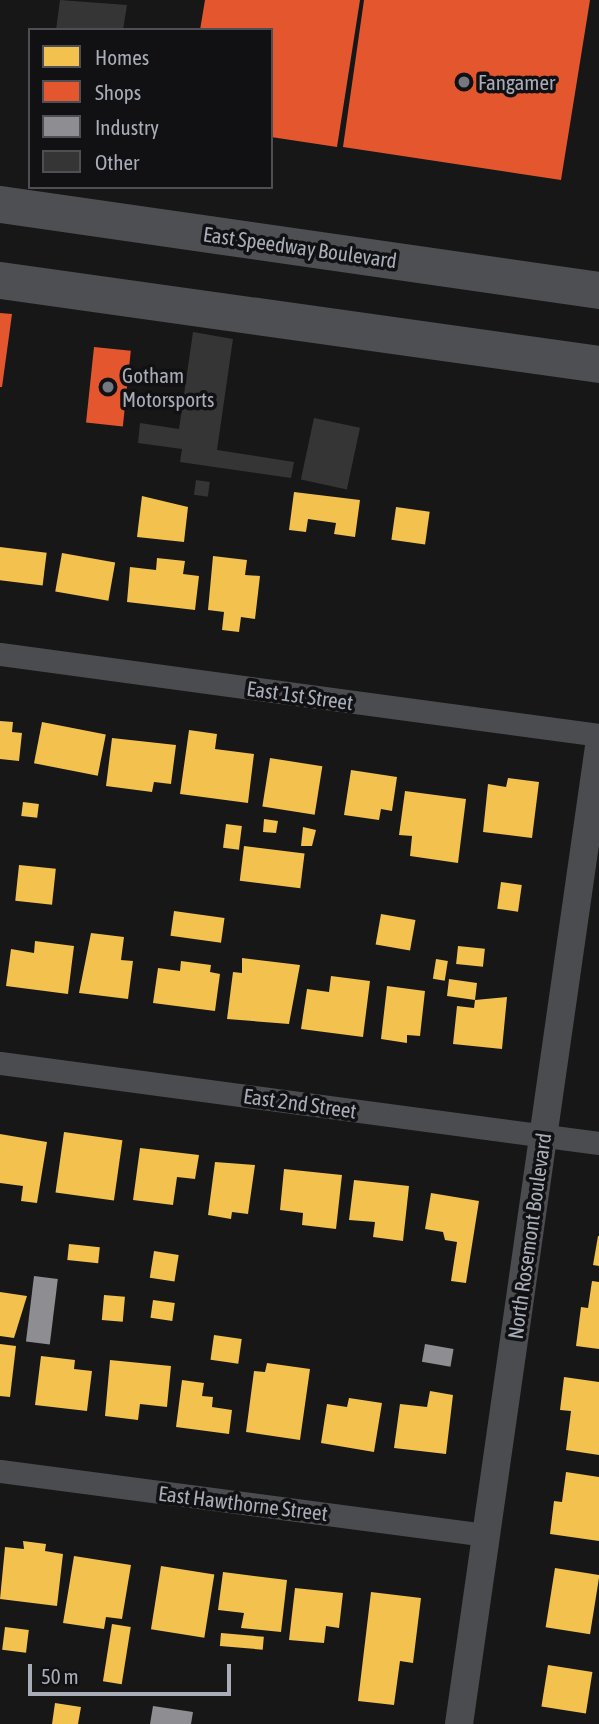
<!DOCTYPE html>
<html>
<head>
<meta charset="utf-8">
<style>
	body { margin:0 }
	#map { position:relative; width:599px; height:1724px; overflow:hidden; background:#171717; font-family:"Asap Condensed",sans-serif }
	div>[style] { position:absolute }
	.homes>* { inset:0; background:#f2c14e; transform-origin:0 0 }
	.shops>* { inset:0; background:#e4572e; transform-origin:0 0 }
	.industry>* { inset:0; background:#8d8d92; transform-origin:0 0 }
	.building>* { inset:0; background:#353536; transform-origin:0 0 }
	.minor>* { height:23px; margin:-11.5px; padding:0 11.5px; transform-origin:11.5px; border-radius:11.5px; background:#4b4c50 }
	.tertiary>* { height:28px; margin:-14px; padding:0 14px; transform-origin:14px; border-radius:14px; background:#4b4c50 }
	.primary>* { height:37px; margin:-18.5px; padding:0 18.5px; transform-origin:18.5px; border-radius:18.5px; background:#4d4f52 }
	.dots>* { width:19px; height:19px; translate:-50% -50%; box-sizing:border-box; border:4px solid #111113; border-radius:50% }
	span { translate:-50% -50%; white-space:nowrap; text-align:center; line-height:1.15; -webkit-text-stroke:7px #111113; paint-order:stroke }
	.poi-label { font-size:21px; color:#a8adb8 }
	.left { translate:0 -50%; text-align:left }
	.street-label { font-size:21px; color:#a8adb8 }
	.legend { position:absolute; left:28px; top:28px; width:245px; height:161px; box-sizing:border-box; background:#111113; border:2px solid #4d4f55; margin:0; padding:9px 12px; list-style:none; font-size:21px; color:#a8adb8 }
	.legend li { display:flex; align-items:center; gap:14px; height:35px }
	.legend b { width:35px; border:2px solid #4d4f55 }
	.scale { position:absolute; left:28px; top:1664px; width:203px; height:32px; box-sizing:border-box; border:4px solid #a8adb8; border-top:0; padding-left:9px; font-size:21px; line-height:24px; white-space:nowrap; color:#a8adb8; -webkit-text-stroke:5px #111113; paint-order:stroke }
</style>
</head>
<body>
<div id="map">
	<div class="homes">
		<i style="clip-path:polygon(294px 492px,360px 500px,355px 537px,334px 534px,336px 523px,308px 519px,306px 532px,289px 530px)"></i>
		<i style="clip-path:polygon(142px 496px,188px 507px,184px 542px,137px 537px)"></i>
		<i style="left:396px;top:507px;width:34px;height:33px;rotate:8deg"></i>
		<i style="left:0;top:547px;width:47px;height:33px;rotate:7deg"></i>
		<i style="left:62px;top:553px;width:54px;height:39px;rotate:10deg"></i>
		<i style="clip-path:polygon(213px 556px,247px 560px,245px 575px,260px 576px,255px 619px,241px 617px,239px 632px,222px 630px,224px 612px,208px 610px)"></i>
		<i style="clip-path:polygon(157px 558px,185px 561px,183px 574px,199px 576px,195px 610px,127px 602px,130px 567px,156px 570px)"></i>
		<i style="clip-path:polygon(0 721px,13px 722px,12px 732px,22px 733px,19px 761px,0 759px)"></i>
		<i style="left:42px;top:722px;width:65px;height:42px;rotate:11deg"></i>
		<i style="clip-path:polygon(189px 730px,217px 734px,215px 749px,254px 754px,248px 803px,180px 794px)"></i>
		<i style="clip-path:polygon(112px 738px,176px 745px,171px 784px,154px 782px,152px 792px,106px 786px)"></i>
		<i style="left:270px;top:758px;width:53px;height:49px;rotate:9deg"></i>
		<i style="clip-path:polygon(351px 770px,397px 777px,392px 811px,381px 809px,379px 820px,344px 815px)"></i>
		<i style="clip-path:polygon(508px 778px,539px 782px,532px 838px,483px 832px,488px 784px,506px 787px)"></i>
		<i style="clip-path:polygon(405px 791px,466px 799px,458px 863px,410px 856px,412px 836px,399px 835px)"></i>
		<i style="left:23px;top:802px;width:16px;height:14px;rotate:7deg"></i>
		<i style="clip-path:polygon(264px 819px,278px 821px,276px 833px,263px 832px)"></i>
		<i style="left:226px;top:824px;width:16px;height:24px;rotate:7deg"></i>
		<i style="clip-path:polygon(303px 827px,316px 830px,312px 846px,301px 846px)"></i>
		<i style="left:244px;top:846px;width:61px;height:35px;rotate:7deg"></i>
		<i style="left:19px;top:865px;width:37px;height:36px;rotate:6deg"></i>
		<i style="left:501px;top:882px;width:21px;height:27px;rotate:8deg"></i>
		<i style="left:174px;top:911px;width:51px;height:25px;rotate:8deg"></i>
		<i style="left:381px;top:914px;width:35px;height:31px;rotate:10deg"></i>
		<i style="clip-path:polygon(91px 933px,124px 937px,121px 960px,133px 961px,128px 999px,79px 993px)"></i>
		<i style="clip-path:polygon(35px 941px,74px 946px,68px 994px,6px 986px,11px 949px,34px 953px)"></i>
		<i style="left:458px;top:946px;width:27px;height:18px;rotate:6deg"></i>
		<i style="clip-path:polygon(242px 958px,300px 965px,289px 1024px,227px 1019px,233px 972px,242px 973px)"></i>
		<i style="left:436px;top:959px;width:12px;height:20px;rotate:9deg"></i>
		<i style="clip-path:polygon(181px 961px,211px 965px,210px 972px,220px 974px,215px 1011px,153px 1003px,158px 968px,180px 971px)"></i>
		<i style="clip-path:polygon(331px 976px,370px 981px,363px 1037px,301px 1029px,307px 989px,329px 992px)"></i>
		<i style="clip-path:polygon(449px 979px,477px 983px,475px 1000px,507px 997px,502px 1049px,453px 1044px,457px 1006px,474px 1008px,475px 1000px,447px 996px)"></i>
		<i style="clip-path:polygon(387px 986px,425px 991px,420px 1036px,407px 1035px,407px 1043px,381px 1039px)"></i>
		<i style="left:64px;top:1132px;width:59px;height:61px;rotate:8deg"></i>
		<i style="clip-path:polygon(0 1134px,47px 1142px,37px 1203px,21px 1201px,23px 1186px,0 1183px)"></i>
		<i style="clip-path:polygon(140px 1148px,199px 1155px,195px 1179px,177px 1177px,173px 1205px,133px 1200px)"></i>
		<i style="clip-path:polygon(215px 1162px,255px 1165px,248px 1214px,232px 1212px,231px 1219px,208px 1215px)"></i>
		<i style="clip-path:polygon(284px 1169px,342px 1175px,336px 1229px,302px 1225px,303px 1213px,280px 1210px)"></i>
		<i style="clip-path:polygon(354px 1180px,409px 1186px,403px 1241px,373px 1237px,375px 1222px,349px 1220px)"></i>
		<i style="clip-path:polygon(431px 1193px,479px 1201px,466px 1283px,451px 1281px,457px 1242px,445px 1240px,443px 1232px,425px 1229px)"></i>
		<i style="clip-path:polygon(598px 1236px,599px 1236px,599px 1266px,593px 1265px)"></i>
		<i style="left:69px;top:1244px;width:31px;height:16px;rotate:6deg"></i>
		<i style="left:154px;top:1251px;width:25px;height:27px;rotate:9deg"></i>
		<i style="clip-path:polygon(592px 1281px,599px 1282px,599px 1349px,576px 1346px,581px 1307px,588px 1308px)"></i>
		<i style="clip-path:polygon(0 1292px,27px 1296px,14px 1338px,0 1336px)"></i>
		<i style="left:104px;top:1295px;width:21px;height:25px;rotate:5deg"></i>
		<i style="left:153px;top:1300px;width:22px;height:18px;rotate:8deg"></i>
		<i style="left:214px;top:1335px;width:28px;height:25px;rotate:8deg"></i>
		<i style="clip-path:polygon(0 1344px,16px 1346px,10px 1397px,0 1396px)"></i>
		<i style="clip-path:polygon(41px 1356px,75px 1360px,74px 1369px,92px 1371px,87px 1411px,35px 1405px)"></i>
		<i style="clip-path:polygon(110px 1360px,171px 1366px,167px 1407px,140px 1404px,138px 1420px,105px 1416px)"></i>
		<i style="clip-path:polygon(267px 1363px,310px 1369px,300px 1440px,246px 1432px,254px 1371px,265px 1372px)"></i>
		<i style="clip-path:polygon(564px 1377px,599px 1382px,599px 1455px,566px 1450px,571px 1411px,560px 1410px)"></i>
		<i style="clip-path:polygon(182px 1380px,204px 1383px,202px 1396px,213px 1397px,212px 1407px,232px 1410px,229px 1434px,176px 1427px)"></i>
		<i style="clip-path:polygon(430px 1391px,453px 1395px,446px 1454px,394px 1448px,400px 1404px,427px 1407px)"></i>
		<i style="clip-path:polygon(349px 1398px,382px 1403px,374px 1452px,321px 1443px,327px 1404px,347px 1407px)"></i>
		<i style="clip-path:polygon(566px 1472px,599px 1477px,599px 1541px,550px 1534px,554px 1501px,562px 1502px)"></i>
		<i style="clip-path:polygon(23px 1541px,46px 1544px,45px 1551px,63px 1554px,57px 1606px,0 1599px,5px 1547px,24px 1549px)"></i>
		<i style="clip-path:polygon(74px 1556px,131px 1565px,122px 1619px,106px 1617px,104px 1629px,63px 1623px)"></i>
		<i style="left:161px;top:1566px;width:54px;height:64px;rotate:9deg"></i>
		<i style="left:555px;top:1568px;width:45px;height:60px;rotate:9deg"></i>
		<i style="clip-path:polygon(223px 1572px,287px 1580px,281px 1632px,241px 1628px,244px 1613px,218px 1610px)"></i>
		<i style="clip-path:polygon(295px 1588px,343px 1593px,339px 1628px,326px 1626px,324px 1643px,289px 1640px)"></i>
		<i style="clip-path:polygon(371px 1592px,421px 1598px,413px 1663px,400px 1661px,394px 1705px,358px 1701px)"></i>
		<i style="left:112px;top:1624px;width:19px;height:58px;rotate:9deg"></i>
		<i style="left:5px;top:1627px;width:24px;height:23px;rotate:7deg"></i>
		<i style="left:221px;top:1633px;width:43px;height:13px;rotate:5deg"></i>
		<i style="left:548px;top:1665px;width:45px;height:42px;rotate:9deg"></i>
		<i style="clip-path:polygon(55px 1703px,81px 1707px,78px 1724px,52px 1724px)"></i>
	</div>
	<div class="shops">
		<i style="clip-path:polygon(205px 0,360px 0,337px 147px,271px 137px,271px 30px,200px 30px)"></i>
		<i style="clip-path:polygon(364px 0,590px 0,561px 180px,343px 147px)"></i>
		<i style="clip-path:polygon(0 313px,12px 314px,2px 387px,0 387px)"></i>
		<i style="left:94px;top:347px;width:37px;height:76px;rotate:6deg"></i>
	</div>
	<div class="industry">
		<i style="left:34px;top:1276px;width:24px;height:66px;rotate:7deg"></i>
		<i style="left:425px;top:1344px;width:29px;height:18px;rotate:10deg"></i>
		<i style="clip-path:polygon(153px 1706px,193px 1712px,191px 1724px,150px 1724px)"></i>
	</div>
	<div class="building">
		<i style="clip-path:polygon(60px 0,127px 5px,123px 30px,56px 30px)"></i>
		<i style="clip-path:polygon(193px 332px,233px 339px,217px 450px,294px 462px,291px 478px,180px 462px,182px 449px,138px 443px,140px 423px,179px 429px)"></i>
		<i style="left:314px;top:418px;width:47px;height:63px;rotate:12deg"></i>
		<i style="left:196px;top:480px;width:14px;height:15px;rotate:8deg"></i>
	</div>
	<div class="minor">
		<i style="left:0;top:654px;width:604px;rotate:7.7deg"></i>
		<i style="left:0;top:1063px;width:604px;rotate:7.61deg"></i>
		<i style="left:0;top:1471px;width:491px;rotate:7.5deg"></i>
	</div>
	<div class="tertiary">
		<i style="left:459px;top:1724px;width:987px;rotate:-81.85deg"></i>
	</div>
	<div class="primary">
		<i style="left:0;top:204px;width:605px;rotate:8.17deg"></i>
		<i style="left:0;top:280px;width:605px;rotate:7.98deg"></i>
	</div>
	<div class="dots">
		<i style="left:464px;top:82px;background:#757880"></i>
		<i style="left:108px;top:387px;background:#757880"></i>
	</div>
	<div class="poi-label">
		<span class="left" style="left:478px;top:82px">Fangamer</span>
		<span class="left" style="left:122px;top:387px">Gotham<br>Motorsports</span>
	</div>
	<div class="street-label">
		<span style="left:300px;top:247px;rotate:8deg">East Speedway Boulevard</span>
		<span style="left:300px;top:695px;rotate:8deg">East 1st Street</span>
		<span style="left:300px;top:1103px;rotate:8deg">East 2nd Street</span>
		<span style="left:529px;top:1236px;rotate:-82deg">North Rosemont Boulevard</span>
		<span style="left:243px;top:1503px;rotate:7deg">East Hawthorne Street</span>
	</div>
	<ul class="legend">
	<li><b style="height:19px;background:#f2c14e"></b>Homes</li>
	<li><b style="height:19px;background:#e4572e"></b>Shops</li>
	<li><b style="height:19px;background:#8d8d92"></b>Industry</li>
	<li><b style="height:19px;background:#353536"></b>Other</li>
	</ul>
	<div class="scale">50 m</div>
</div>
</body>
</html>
